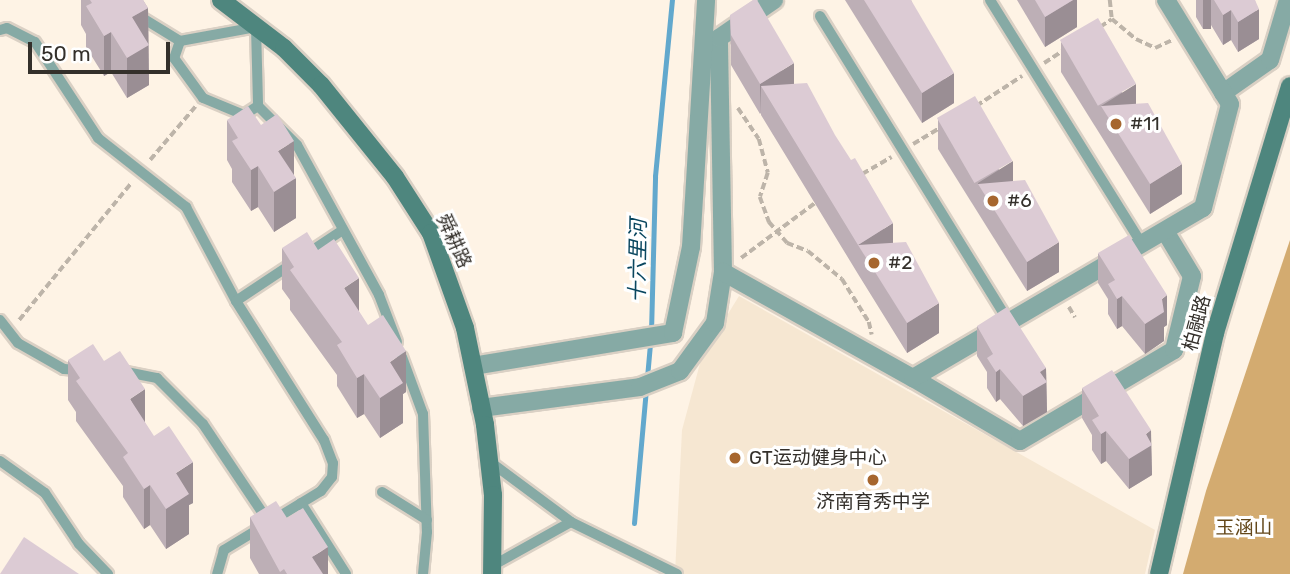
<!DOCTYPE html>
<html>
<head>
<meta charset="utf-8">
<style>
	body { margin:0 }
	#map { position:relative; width:1290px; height:574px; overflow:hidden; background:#fef3e5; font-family:Rubik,"Noto Sans SC",sans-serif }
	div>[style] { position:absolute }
	.built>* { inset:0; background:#f6e7d2 }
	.forest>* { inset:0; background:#d3ab70 }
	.stream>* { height:5px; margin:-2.5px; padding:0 2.5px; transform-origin:2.5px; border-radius:2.5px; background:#62a8cd }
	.path>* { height:3.5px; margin-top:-1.75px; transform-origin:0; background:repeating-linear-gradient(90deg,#bdb4a9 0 7px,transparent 0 10.5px) }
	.roads { filter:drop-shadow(2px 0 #dad0c4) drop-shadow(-2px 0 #dad0c4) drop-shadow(0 2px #dad0c4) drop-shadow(0 -2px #dad0c4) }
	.lane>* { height:10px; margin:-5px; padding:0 5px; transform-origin:5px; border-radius:5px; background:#86aaa5 }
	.street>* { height:18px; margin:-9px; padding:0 9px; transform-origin:9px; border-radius:9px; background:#86aaa5 }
	.secondary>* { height:18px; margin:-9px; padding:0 9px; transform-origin:9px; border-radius:9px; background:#4e867e }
	.wall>* { inset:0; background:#bdafb6 }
	.shaded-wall>* { inset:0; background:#9a8e94; transform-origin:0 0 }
	.building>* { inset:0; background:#dccbd4; transform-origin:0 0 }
	.dots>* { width:19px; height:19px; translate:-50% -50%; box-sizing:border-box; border:4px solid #fff; border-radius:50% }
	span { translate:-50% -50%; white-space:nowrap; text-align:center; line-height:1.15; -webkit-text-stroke:6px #fff; paint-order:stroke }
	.poi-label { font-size:19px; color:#34302b }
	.left { translate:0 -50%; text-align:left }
	.street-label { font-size:19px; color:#34302b }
	.park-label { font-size:19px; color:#64481b }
	.water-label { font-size:21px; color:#09465f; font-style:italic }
	.scale { position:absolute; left:28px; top:42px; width:142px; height:32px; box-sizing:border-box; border:4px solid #34302b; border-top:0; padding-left:9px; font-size:21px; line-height:24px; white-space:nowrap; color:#34302b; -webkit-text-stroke:5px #fff; paint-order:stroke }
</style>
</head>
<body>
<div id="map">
	<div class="built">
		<i style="clip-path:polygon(739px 296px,1155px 530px,1145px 574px,675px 574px,682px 430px,702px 356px)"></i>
	</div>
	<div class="forest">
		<i style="clip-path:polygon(1290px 240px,1290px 574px,1183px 574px,1206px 491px)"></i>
	</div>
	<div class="stream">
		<i style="left:651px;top:332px;width:156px;rotate:-88.5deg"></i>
		<i style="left:655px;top:176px;width:177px;rotate:-84.5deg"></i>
		<i style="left:634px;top:523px;width:182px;rotate:-84.9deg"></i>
	</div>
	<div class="path">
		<i style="left:1110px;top:0;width:19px;rotate:84deg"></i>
		<i style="left:1112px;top:19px;width:31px;rotate:40deg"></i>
		<i style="left:1136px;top:39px;width:21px;rotate:25deg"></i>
		<i style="left:1155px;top:48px;width:19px;rotate:-25deg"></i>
		<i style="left:1100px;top:27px;width:14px;rotate:-34deg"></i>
		<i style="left:1044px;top:63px;width:24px;rotate:-33deg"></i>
		<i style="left:976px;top:106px;width:55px;rotate:-33.1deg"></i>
		<i style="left:738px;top:108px;width:37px;rotate:56deg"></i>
		<i style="left:759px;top:139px;width:35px;rotate:75deg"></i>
		<i style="left:768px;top:173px;width:25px;rotate:108deg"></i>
		<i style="left:760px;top:197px;width:27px;rotate:70deg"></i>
		<i style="left:769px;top:222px;width:28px;rotate:49deg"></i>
		<i style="left:787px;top:243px;width:22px;rotate:21deg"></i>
		<i style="left:808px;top:251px;width:44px;rotate:39.5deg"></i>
		<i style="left:842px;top:279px;width:51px;rotate:57.9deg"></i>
		<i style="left:869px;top:322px;width:13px;rotate:77deg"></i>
		<i style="left:913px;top:144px;width:31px;rotate:-31deg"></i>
		<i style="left:150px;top:160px;width:70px;rotate:-49.7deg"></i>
		<i style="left:862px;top:174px;width:34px;rotate:-30deg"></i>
		<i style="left:741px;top:258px;width:94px;rotate:-36.7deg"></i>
		<i style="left:1069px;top:307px;width:12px;rotate:59deg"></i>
		<i style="left:19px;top:320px;width:178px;rotate:-50.7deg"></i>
	</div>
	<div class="roads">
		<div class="lane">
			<i style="left:113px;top:0;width:79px;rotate:31.5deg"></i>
			<i style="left:180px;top:41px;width:18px;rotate:109deg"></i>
			<i style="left:174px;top:58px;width:49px;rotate:54.1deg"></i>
			<i style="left:203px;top:98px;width:44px;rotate:22.5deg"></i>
			<i style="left:244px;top:115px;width:17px;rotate:-33deg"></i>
			<i style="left:258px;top:106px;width:55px;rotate:45deg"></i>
			<i style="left:297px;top:145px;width:171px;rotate:61.3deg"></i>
			<i style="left:379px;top:295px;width:50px;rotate:69deg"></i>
			<i style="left:990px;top:0;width:287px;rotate:58.1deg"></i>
			<i style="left:820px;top:16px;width:360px;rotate:58.3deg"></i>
			<i style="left:0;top:30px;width:7px;rotate:-16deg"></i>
			<i style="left:7px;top:28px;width:31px;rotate:27deg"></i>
			<i style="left:35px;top:42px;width:115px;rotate:56.7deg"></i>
			<i style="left:98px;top:138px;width:112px;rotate:38.1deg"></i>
			<i style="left:186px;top:207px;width:106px;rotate:62deg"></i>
			<i style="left:236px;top:301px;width:165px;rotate:57.7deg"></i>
			<i style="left:324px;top:440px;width:25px;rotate:69deg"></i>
			<i style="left:333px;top:463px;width:14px;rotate:94deg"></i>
			<i style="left:332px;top:477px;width:18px;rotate:128deg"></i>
			<i style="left:321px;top:491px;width:114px;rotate:148.7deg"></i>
			<i style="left:224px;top:550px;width:25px;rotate:106deg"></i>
			<i style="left:180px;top:41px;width:77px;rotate:-10.4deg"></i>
			<i style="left:256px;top:27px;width:79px;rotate:88.5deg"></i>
			<i style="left:236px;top:301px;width:128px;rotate:-33.6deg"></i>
			<i style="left:0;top:320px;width:29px;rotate:52deg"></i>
			<i style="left:18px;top:343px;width:53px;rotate:29.5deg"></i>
			<i style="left:64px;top:369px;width:16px;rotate:4deg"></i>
			<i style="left:402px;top:357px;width:61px;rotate:69.8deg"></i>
			<i style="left:423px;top:414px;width:118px;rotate:88.1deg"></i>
			<i style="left:427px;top:532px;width:42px;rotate:95.4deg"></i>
			<i style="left:121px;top:371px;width:37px;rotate:11deg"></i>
			<i style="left:157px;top:378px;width:65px;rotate:45deg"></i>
			<i style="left:203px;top:424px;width:117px;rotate:56.2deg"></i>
			<i style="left:0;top:461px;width:55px;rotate:35.4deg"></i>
			<i style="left:45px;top:493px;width:61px;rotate:56.3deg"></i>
			<i style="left:79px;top:544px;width:42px;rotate:46deg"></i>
			<i style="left:489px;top:461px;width:102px;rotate:36.6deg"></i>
			<i style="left:382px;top:492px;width:53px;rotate:31.9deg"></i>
			<i style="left:301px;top:503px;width:84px;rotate:57.6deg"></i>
			<i style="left:492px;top:566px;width:90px;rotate:-29.1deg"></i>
			<i style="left:571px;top:522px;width:118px;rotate:26.1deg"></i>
		</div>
		<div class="street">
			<i style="left:1223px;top:93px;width:57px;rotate:-35.1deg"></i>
			<i style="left:1270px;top:60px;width:63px;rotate:-73.3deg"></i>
			<i style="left:723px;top:272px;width:234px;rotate:-91deg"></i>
			<i style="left:719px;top:38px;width:67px;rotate:-34.6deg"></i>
			<i style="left:473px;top:366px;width:203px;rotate:-9.4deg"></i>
			<i style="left:673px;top:333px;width:88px;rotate:-78.2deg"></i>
			<i style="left:691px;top:247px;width:247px;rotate:-86.5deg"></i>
			<i style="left:913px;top:378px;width:124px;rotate:30.5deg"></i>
			<i style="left:1020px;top:441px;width:179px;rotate:-30.6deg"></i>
			<i style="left:1174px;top:350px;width:76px;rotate:-76.3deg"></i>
			<i style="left:1192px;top:276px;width:52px;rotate:-121deg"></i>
			<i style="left:481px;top:408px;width:160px;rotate:-7.5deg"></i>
			<i style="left:640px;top:387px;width:43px;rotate:-21.8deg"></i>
			<i style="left:680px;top:371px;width:59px;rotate:-53.9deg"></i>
			<i style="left:715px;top:323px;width:52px;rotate:-81.1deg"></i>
			<i style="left:723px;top:272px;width:218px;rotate:29.2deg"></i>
			<i style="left:913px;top:378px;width:336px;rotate:-30.4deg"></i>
			<i style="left:1203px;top:208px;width:107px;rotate:-75.4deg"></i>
			<i style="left:1230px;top:104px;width:122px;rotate:-121.6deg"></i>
		</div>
		<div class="secondary">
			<i style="left:221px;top:0;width:79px;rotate:37.3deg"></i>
			<i style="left:284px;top:48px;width:52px;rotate:45deg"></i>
			<i style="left:321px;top:85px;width:118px;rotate:51.2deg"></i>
			<i style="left:395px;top:177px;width:67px;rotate:57.3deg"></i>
			<i style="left:431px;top:233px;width:101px;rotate:70.3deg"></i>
			<i style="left:465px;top:328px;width:99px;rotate:78.3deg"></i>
			<i style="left:485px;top:425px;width:70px;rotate:83.5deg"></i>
			<i style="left:493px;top:495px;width:79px;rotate:90.7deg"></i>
			<i style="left:1159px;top:574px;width:247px;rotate:-76.9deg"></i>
			<i style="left:1215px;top:333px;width:258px;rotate:-73.1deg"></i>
		</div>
	</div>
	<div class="wall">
		<i style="clip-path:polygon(81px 0,143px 0,148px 8px,149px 85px,127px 98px,111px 72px,104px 76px,86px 47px,86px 34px,81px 25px)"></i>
		<i style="clip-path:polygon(845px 0,911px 0,954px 103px,922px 123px)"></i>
		<i style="clip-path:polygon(1017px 0,1077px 0,1077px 27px,1045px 47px)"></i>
		<i style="clip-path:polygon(1196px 0,1255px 0,1259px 39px,1238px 52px,1231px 40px,1223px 45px,1211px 25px,1203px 29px,1196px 17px)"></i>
		<i style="clip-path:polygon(730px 15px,794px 84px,893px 243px,939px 333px,907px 353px,858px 274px,761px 115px,761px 113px,760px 114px,731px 65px)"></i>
		<i style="clip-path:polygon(1061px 42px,1136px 104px,1182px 194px,1150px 214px,1061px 72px)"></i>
		<i style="clip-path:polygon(938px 119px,1013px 181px,1059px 272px,1027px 291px,938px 149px)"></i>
		<i style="clip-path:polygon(227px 120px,294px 175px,296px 218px,274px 232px,258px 207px,251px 211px,232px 182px,232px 169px,227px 160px)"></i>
		<i style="clip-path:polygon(282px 248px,359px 312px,406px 392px,403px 394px,403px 423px,380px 438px,364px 414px,357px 418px,337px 386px,337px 375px,290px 310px,290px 300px,282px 289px)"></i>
		<i style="clip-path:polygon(1098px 253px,1167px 325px,1164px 327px,1164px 341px,1145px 354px,1122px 326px,1117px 329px,1108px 314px,1108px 299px,1098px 283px)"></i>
		<i style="clip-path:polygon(977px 326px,1046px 368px,1047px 412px,1023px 426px,1000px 399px,996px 402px,987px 388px,987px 372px,977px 356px)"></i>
		<i style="clip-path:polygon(68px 360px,145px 423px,193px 503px,189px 505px,189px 534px,166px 549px,150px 525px,144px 529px,123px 497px,123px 486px,76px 421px,76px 412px,68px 400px)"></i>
		<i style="clip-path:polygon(1082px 388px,1151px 443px,1152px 475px,1129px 489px,1106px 461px,1101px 464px,1092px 450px,1092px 435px,1082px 418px)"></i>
		<i style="clip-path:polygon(250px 517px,287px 518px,328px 574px,259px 574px,250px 558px)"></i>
	</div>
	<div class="shaded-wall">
		<i style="clip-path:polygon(1073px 0,1077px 0,1077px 27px,1045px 47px,1045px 17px)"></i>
		<i style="left:1203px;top:0;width:8px;height:29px"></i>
		<i style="clip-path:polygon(148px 8px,149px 85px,127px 98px,127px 58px,132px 17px)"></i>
		<i style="clip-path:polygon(1259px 9px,1259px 39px,1238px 52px,1238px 22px)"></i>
		<i style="clip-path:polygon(1231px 10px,1231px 40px,1223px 45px,1223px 15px)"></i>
		<i style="clip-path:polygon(111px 32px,111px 72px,104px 76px,104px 36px)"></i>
		<i style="clip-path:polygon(794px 63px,794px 93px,761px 86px,760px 114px,760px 84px)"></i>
		<i style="clip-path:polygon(954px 73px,954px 103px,922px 123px,922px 93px)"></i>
		<i style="clip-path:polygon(1136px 84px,1136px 113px,1101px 106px,1101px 135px,1101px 106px)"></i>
		<i style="clip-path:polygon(294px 141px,294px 179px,296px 178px,296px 218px,274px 232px,274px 192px,278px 151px)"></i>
		<i style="clip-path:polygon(1013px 161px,1013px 191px,978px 184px,978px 213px,978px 183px)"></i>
		<i style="clip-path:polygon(1182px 164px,1182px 194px,1150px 214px,1150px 184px)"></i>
		<i style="clip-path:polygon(258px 166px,258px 207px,251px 211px,251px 170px)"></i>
		<i style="clip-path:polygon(893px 223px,893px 252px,858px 245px,858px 274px,858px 245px)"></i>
		<i style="clip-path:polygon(1059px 242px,1059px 272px,1027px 291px,1027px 262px)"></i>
		<i style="clip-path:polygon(359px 278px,359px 319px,344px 288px)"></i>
		<i style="clip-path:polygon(1167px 295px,1167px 325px,1164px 327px,1164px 341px,1145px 354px,1145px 324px,1162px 299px)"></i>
		<i style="clip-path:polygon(1122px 296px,1122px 326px,1117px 329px,1117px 299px)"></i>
		<i style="clip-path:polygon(939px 303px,939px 333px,907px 353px,907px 323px)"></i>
		<i style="clip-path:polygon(406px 351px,406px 392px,403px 394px,403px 423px,380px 438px,380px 398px,390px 362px)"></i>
		<i style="clip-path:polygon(1046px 368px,1047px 412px,1023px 426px,1023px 396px,1040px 372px)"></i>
		<i style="clip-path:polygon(1000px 369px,1000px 399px,996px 402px,996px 372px)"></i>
		<i style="clip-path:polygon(364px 374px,364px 414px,357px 418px,357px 378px)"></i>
		<i style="clip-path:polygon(145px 389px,145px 430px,130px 399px)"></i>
		<i style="clip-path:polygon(1151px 430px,1152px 475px,1129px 489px,1129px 459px,1146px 434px)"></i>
		<i style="clip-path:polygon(1106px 431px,1106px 461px,1101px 464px,1101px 434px)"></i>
		<i style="clip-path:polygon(193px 462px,193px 503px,189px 505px,189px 534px,166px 549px,166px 509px,176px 473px)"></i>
		<i style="clip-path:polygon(150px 485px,150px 525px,144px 529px,144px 489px)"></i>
		<i style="clip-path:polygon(328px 547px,328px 574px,312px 574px,312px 557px)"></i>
	</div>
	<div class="building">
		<i style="clip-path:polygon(90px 0,143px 0,148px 8px,132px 17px,149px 45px,127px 58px,111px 32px,104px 36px,86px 6px,92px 3px)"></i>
		<i style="clip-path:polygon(753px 0,757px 0,794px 63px,760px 84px,731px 35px,730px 15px)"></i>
		<i style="clip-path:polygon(864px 0,911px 0,954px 73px,922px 93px)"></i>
		<i style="clip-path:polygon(1035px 0,1073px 0,1045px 17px)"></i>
		<i style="clip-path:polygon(1214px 0,1255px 0,1259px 9px,1238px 22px,1231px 10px,1223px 15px)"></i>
		<i style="left:1098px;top:18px;width:76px;height:44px;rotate:60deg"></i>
		<i style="clip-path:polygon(807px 83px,835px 135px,851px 160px,855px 158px,893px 223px,858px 245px,761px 86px)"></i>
		<i style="left:975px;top:96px;width:75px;height:44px;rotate:60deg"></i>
		<i style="clip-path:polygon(1148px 103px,1182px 164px,1150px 184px,1101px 106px)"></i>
		<i style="clip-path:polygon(248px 106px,261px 125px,277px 114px,294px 141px,278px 151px,296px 178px,274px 192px,258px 166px,251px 170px,232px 141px,238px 138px,227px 120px)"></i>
		<i style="clip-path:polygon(1025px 180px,1059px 242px,1027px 262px,978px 184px)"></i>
		<i style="clip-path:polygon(307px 232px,318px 250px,334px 239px,359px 278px,344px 288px,368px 325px,383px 315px,406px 351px,390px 362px,403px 383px,380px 398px,364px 374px,357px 378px,337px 345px,342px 342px,290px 270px,294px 267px,282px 248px)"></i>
		<i style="clip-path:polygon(1129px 235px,1167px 295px,1162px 299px,1164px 312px,1145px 324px,1122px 296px,1117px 299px,1108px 284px,1115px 280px,1098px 253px)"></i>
		<i style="clip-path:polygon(906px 242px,939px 303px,907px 323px,858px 245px)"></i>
		<i style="clip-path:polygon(1007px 307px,1046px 368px,1040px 372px,1047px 382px,1023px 396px,1000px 369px,996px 372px,987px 358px,993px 354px,977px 326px)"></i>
		<i style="clip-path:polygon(93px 344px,104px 361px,120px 351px,145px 389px,130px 399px,154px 436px,169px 426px,193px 462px,176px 473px,189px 494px,166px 509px,150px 485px,144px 489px,123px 457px,128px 453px,76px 381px,80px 378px,68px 360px)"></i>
		<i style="clip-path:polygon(1112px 370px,1151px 430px,1146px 434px,1152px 445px,1129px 459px,1106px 431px,1101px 434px,1092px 420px,1099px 416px,1082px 388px)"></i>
		<i style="clip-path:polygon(276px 501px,287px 518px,303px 508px,328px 547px,312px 557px,323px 574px,287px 574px,284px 569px,280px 572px,250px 517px)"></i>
		<i style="clip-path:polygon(24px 537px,79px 574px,0 574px)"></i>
	</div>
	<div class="dots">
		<i style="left:1116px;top:124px;background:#a6662e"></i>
		<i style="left:993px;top:201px;background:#a6662e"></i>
		<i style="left:874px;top:263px;background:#a6662e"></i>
		<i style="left:735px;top:458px;background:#a6662e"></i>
		<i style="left:873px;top:480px;background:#a6662e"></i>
	</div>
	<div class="poi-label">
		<span class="left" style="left:1130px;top:124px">#11</span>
		<span class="left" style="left:1007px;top:201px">#6</span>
		<span class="left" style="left:888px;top:263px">#2</span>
		<span class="left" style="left:749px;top:458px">GT运动健身中心</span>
		<span style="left:873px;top:502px">济南育秀中学</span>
	</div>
	<div class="street-label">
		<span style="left:454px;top:241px;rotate:66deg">舜耕路</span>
		<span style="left:1197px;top:323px;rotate:-75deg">柏融路</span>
	</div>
	<div class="park-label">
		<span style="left:1244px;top:528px">玉涵山</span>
	</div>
	<div class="water-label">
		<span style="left:638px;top:261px;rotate:-89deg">十六里河</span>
	</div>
	<div class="scale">50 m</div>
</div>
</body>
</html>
